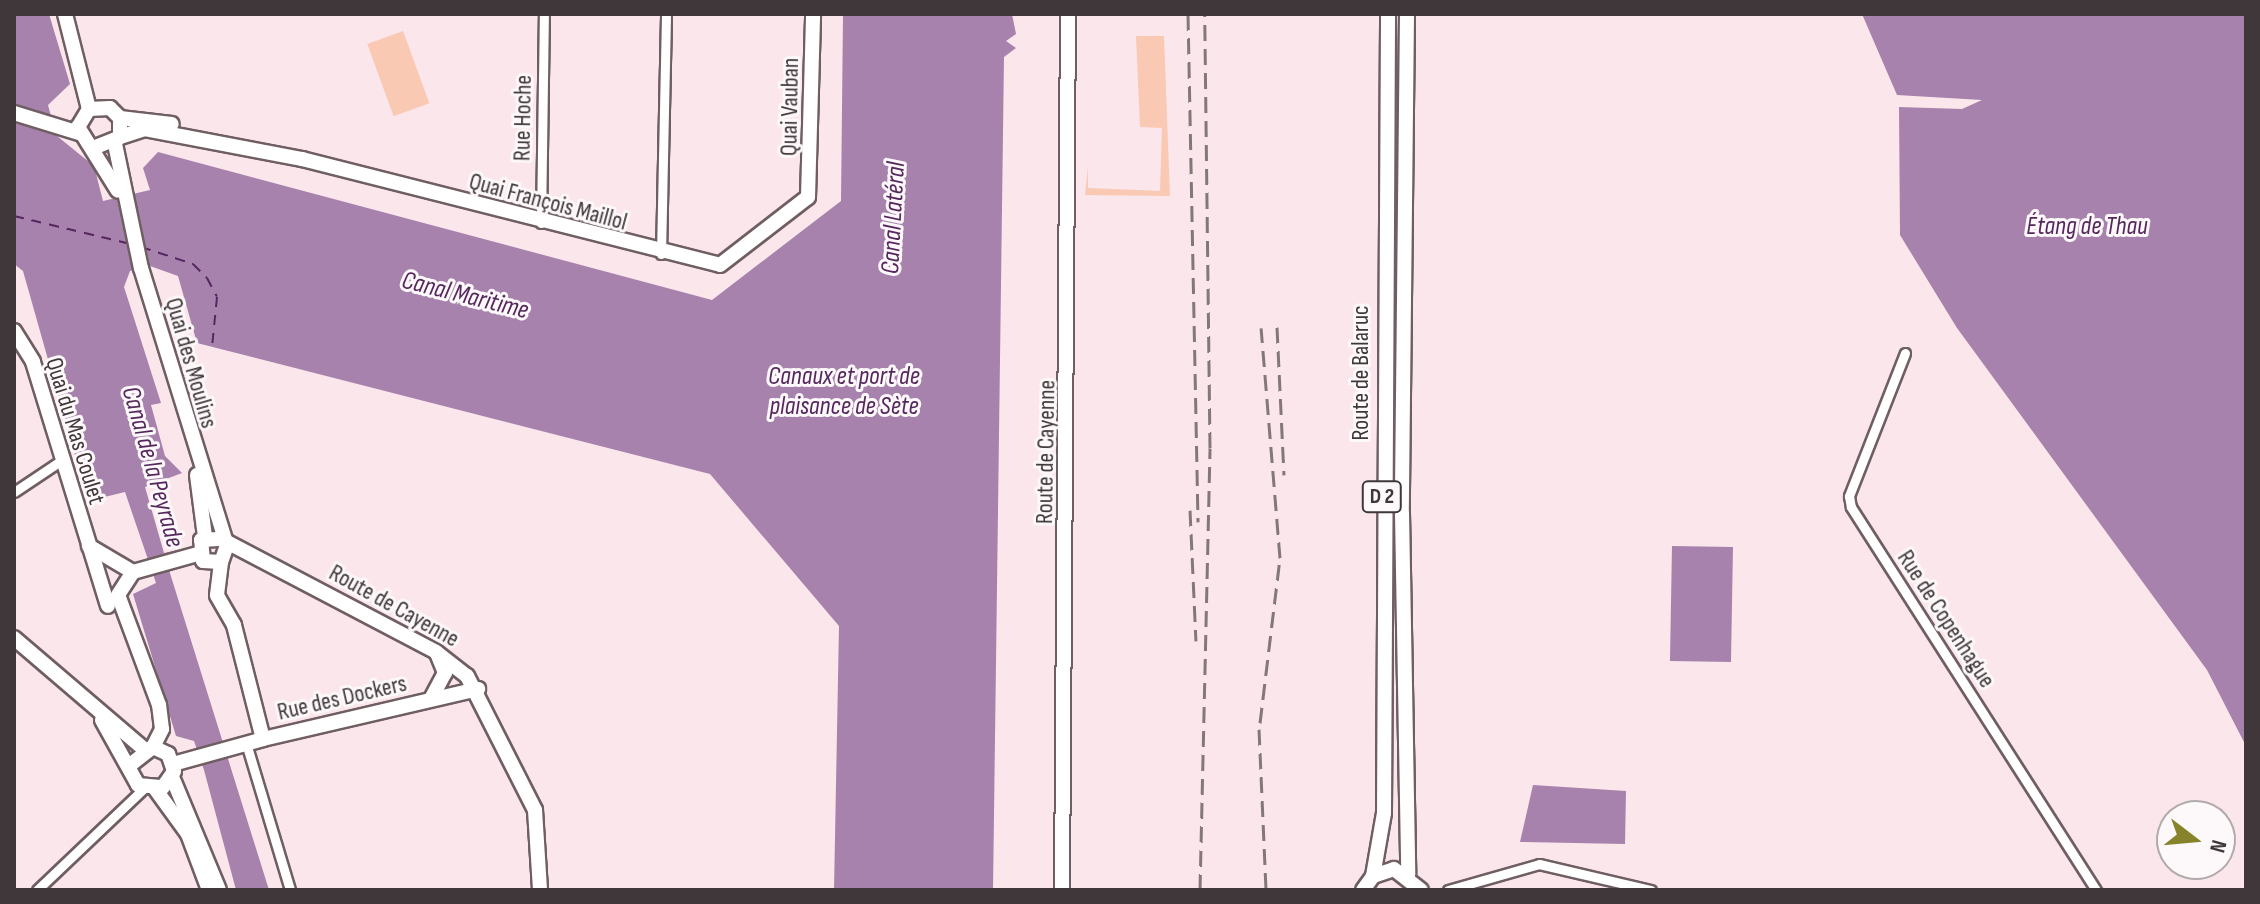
<!DOCTYPE html>
<html>
<head>
<meta charset="utf-8">
<style>
	body { margin:0 }
	#map { position:relative; width:2260px; height:904px; overflow:hidden; background:#fbe6eb; font-family:"Sofia Sans Condensed",sans-serif }
	div>[style] { position:absolute }
	.green>* { inset:0; background:#fac9b3; transform-origin:0 0 }
	.water>* { inset:0; background:#a682ad; transform-origin:0 0 }
	.ferry>* { height:2px; margin-top:-1px; transform-origin:0; background:repeating-linear-gradient(90deg,#55275e 0 10px,transparent 0 18px) }
	.roads { filter:drop-shadow(2px 0 #6f5e62) drop-shadow(-2px 0 #6f5e62) drop-shadow(0 2px #6f5e62) drop-shadow(0 -2px #6f5e62) }
	.street>* { height:9px; margin:-4.5px; padding:0 4.5px; transform-origin:4.5px; border-radius:4.5px; background:#fff }
	.secondary>* { height:14px; margin:-7px; padding:0 7px; transform-origin:7px; border-radius:7px; background:#fff }
	.primary>* { height:14px; margin:-7px; padding:0 7px; transform-origin:7px; border-radius:7px; background:#fff }
	.rail>* { height:3px; margin-top:-1.5px; transform-origin:0; background:repeating-linear-gradient(90deg,#83777a 0 16px,transparent 0 24px) }
	span { translate:-50% -50%; white-space:nowrap; text-align:center; line-height:1.15; -webkit-text-stroke:6px #fdf8f9; paint-order:stroke }
	.shield-label span { padding:2px 6px; background:#fdf8f9; border:2px solid; border-radius:6px; -webkit-text-stroke-width:0 }
	.shield-label { font-size:22px; color:#3f3739; font-weight:700 }
	.street-label { font-size:24px; color:#3f3739 }
	.water-label { font-size:26px; color:#55275e; font-style:italic }
	.frame { position:absolute; inset:0; border:16px solid #3f3739; pointer-events:none }
	.north { position:absolute; left:2156px; top:800px; width:80px; height:80px; box-sizing:border-box; background:#fdf8f9; border:2px solid #b1abac; border-radius:50%; rotate:106deg; font-size:22px; font-weight:700; line-height:32px; text-align:center; color:#3f3739 }
	.north::after { content:''; display:block; margin:auto; width:28px; height:36px; background:#86832b; clip-path:polygon(50% 0,100% 100%,50% 72%,0 100%) }
</style>
</head>
<body>
<div id="map">
	<div class="green">
		<i style="left:403px;top:31px;width:77px;height:38px;rotate:70deg"></i>
		<i style="clip-path:polygon(1136px 36px,1164px 36px,1170px 196px,1085px 195px,1088px 167px,1088px 188px,1160px 191px,1162px 128px,1140px 127px)"></i>
	</div>
	<div class="water">
		<i style="clip-path:polygon(14px 14px,49px 14px,70px 84px,48px 105px,52px 120px,57px 136px,94px 166px,103px 201px,150px 190px,143px 168px,158px 152px,712px 300px,841px 201px,843px 14px,1012px 14px,1016px 34px,1006px 41px,1016px 48px,1004px 57px,993px 890px,834px 890px,839px 626px,710px 474px,197px 343px,178px 276px,150px 266px,130px 271px,124px 287px,161px 403px,151px 405px,165px 456px,182px 473px,145px 487px,164px 553px,178px 550px,182px 566px,169px 570px,269px 890px,236px 890px,204px 770px,194px 741px,176px 736px,133px 594px,156px 583px,125px 492px,88px 501px,23px 271px,14px 264px)"></i>
		<i style="clip-path:polygon(1862px 14px,2246px 14px,2246px 746px,2207px 670px,1957px 328px,1900px 235px,1899px 107px,1962px 109px,1982px 100px,1897px 95px)"></i>
		<i style="left:1672px;top:546px;width:61px;height:115px;rotate:1deg"></i>
		<i style="clip-path:polygon(1533px 785px,1626px 791px,1625px 844px,1520px 842px)"></i>
	</div>
	<div class="ferry">
		<i style="left:14px;top:216px;width:120px;rotate:13.5deg"></i>
		<i style="left:141px;top:247px;width:55px;rotate:18.1deg"></i>
		<i style="left:193px;top:264px;width:20px;rotate:45deg"></i>
		<i style="left:207px;top:278px;width:21px;rotate:62deg"></i>
		<i style="left:217px;top:297px;width:50px;rotate:95.7deg"></i>
	</div>
	<div class="roads">
		<div class="street">
			<i style="left:541px;top:223px;width:209px;rotate:-89.2deg"></i>
			<i style="left:661px;top:254px;width:240px;rotate:-88.8deg"></i>
			<i style="left:1905px;top:353px;width:154px;rotate:111.4deg"></i>
			<i style="left:1849px;top:496px;width:11px;rotate:80deg"></i>
			<i style="left:1851px;top:507px;width:455px;rotate:57.4deg"></i>
			<i style="left:14px;top:492px;width:58px;rotate:-33.7deg"></i>
			<i style="left:246px;top:743px;width:153px;rotate:73.3deg"></i>
			<i style="left:37px;top:890px;width:148px;rotate:-43.6deg"></i>
			<i style="left:1448px;top:890px;width:95px;rotate:-15.9deg"></i>
			<i style="left:1539px;top:864px;width:115px;rotate:13.1deg"></i>
		</div>
		<div class="secondary">
			<i style="left:65px;top:14px;width:98px;rotate:75.8deg"></i>
			<i style="left:14px;top:113px;width:68px;rotate:17.1deg"></i>
			<i style="left:120px;top:118px;width:52px;rotate:6.6deg"></i>
			<i style="left:120px;top:137px;width:25px;rotate:-18deg"></i>
			<i style="left:144px;top:129px;width:161px;rotate:10.8deg"></i>
			<i style="left:302px;top:159px;width:431px;rotate:14.2deg"></i>
			<i style="left:720px;top:265px;width:111px;rotate:-37.7deg"></i>
			<i style="left:808px;top:197px;width:183px;rotate:-88.4deg"></i>
			<i style="left:115px;top:144px;width:127px;rotate:78.2deg"></i>
			<i style="left:141px;top:268px;width:290px;rotate:72.8deg"></i>
			<i style="left:227px;top:545px;width:18px;rotate:109deg"></i>
			<i style="left:221px;top:562px;width:18px;rotate:-177deg"></i>
			<i style="left:203px;top:561px;width:21px;rotate:-95deg"></i>
			<i style="left:201px;top:540px;width:22px;rotate:-3deg"></i>
			<i style="left:93px;top:148px;width:29px;rotate:-22deg"></i>
			<i style="left:120px;top:137px;width:19px;rotate:-90deg"></i>
			<i style="left:120px;top:118px;width:14px;rotate:-135deg"></i>
			<i style="left:110px;top:108px;width:21px;rotate:177deg"></i>
			<i style="left:89px;top:109px;width:21px;rotate:121deg"></i>
			<i style="left:78px;top:127px;width:75px;rotate:58deg"></i>
			<i style="left:14px;top:331px;width:36px;rotate:58deg"></i>
			<i style="left:33px;top:362px;width:255px;rotate:72.9deg"></i>
			<i style="left:197px;top:475px;width:63px;rotate:82.6deg"></i>
			<i style="left:225px;top:541px;width:238px;rotate:27.7deg"></i>
			<i style="left:436px;top:652px;width:39px;rotate:38deg"></i>
			<i style="left:467px;top:676px;width:150px;rotate:63.1deg"></i>
			<i style="left:535px;top:810px;width:80px;rotate:86.4deg"></i>
			<i style="left:89px;top:546px;width:51px;rotate:30.6deg"></i>
			<i style="left:14px;top:638px;width:171px;rotate:40.5deg"></i>
			<i style="left:431px;top:699px;width:30px;rotate:-62deg"></i>
			<i style="left:445px;top:673px;width:22px;rotate:-112deg"></i>
			<i style="left:102px;top:720px;width:74px;rotate:61deg"></i>
			<i style="left:138px;top:785px;width:25px;rotate:5deg"></i>
			<i style="left:163px;top:787px;width:19px;rotate:-55deg"></i>
			<i style="left:174px;top:771px;width:18px;rotate:-109deg"></i>
			<i style="left:168px;top:754px;width:17px;rotate:-155deg"></i>
			<i style="left:153px;top:747px;width:28px;rotate:142deg"></i>
			<i style="left:263px;top:739px;width:221px;rotate:-13.1deg"></i>
			<i style="left:153px;top:747px;width:20px;rotate:-63deg"></i>
			<i style="left:162px;top:729px;width:24px;rotate:-97deg"></i>
			<i style="left:159px;top:705px;width:117px;rotate:-110.4deg"></i>
			<i style="left:118px;top:595px;width:27px;rotate:-57deg"></i>
			<i style="left:133px;top:572px;width:67px;rotate:-15.5deg"></i>
			<i style="left:173px;top:764px;width:93px;rotate:-15.5deg"></i>
			<i style="left:263px;top:739px;width:118px;rotate:-104.3deg"></i>
			<i style="left:234px;top:625px;width:34px;rotate:-120deg"></i>
			<i style="left:217px;top:595px;width:33px;rotate:-83deg"></i>
			<i style="left:172px;top:777px;width:122px;rotate:67.4deg"></i>
			<i style="left:156px;top:790px;width:54px;rotate:54deg"></i>
			<i style="left:188px;top:834px;width:60px;rotate:69.4deg"></i>
			<i style="left:1062px;top:890px;width:876px;rotate:-89.61deg"></i>
		</div>
		<div class="primary">
			<i style="left:1407px;top:14px;width:499px;rotate:90.6deg"></i>
			<i style="left:1402px;top:513px;width:361px;rotate:89deg"></i>
			<i style="left:1373px;top:876px;width:64px;rotate:-80.1deg"></i>
			<i style="left:1384px;top:813px;width:799px;rotate:-89.71deg"></i>
			<i style="left:1363px;top:890px;width:17px;rotate:-54deg"></i>
			<i style="left:1373px;top:876px;width:22px;rotate:-18deg"></i>
			<i style="left:1394px;top:869px;width:34px;rotate:38deg"></i>
		</div>
	</div>
	<div class="rail">
		<i style="left:1188px;top:14px;width:508px;rotate:88.87deg"></i>
		<i style="left:1277px;top:327px;width:148px;rotate:87.3deg"></i>
		<i style="left:1190px;top:510px;width:131px;rotate:87.4deg"></i>
		<i style="left:1260px;top:723px;width:166px;rotate:-83.1deg"></i>
		<i style="left:1280px;top:558px;width:231px;rotate:-94.7deg"></i>
		<i style="left:1259px;top:729px;width:159px;rotate:87.5deg"></i>
		<i style="left:1200px;top:890px;width:442px;rotate:-88.7deg"></i>
		<i style="left:1210px;top:448px;width:434px;rotate:-90.7deg"></i>
	</div>
	<div class="shield-label">
		<span style="left:1382px;top:497px">D 2</span>
	</div>
	<div class="street-label">
		<span style="left:790px;top:107px;rotate:-89deg">Quai Vauban</span>
		<span style="left:523px;top:118px;rotate:-89deg">Rue Hoche</span>
		<span style="left:548px;top:202px;rotate:15deg">Quai François Maillol</span>
		<span style="left:191px;top:363px;rotate:74deg">Quai des Moulins</span>
		<span style="left:1361px;top:373px;rotate:-90deg">Route de Balaruc</span>
		<span style="left:75px;top:431px;rotate:73deg">Quai du Mas Coulet</span>
		<span style="left:1046px;top:452px;rotate:-89deg">Route de Cayenne</span>
		<span style="left:394px;top:606px;rotate:29deg">Route de Cayenne</span>
		<span style="left:1946px;top:619px;rotate:57deg">Rue de Copenhague</span>
		<span style="left:342px;top:698px;rotate:-13deg">Rue des Dockers</span>
	</div>
	<div class="water-label">
		<span style="left:894px;top:218px;rotate:-87deg">Canal Latéral</span>
		<span style="left:2087px;top:227px">Étang de Thau</span>
		<span style="left:465px;top:296px;rotate:14deg">Canal Maritime</span>
		<span style="left:844px;top:392px">Canaux et port de<br>plaisance de Sète</span>
		<span style="left:152px;top:467px;rotate:74deg">Canal de la Peyrade</span>
	</div>
	<div class="frame"></div>
	<div class="north">N</div>
</div>
</body>
</html>
